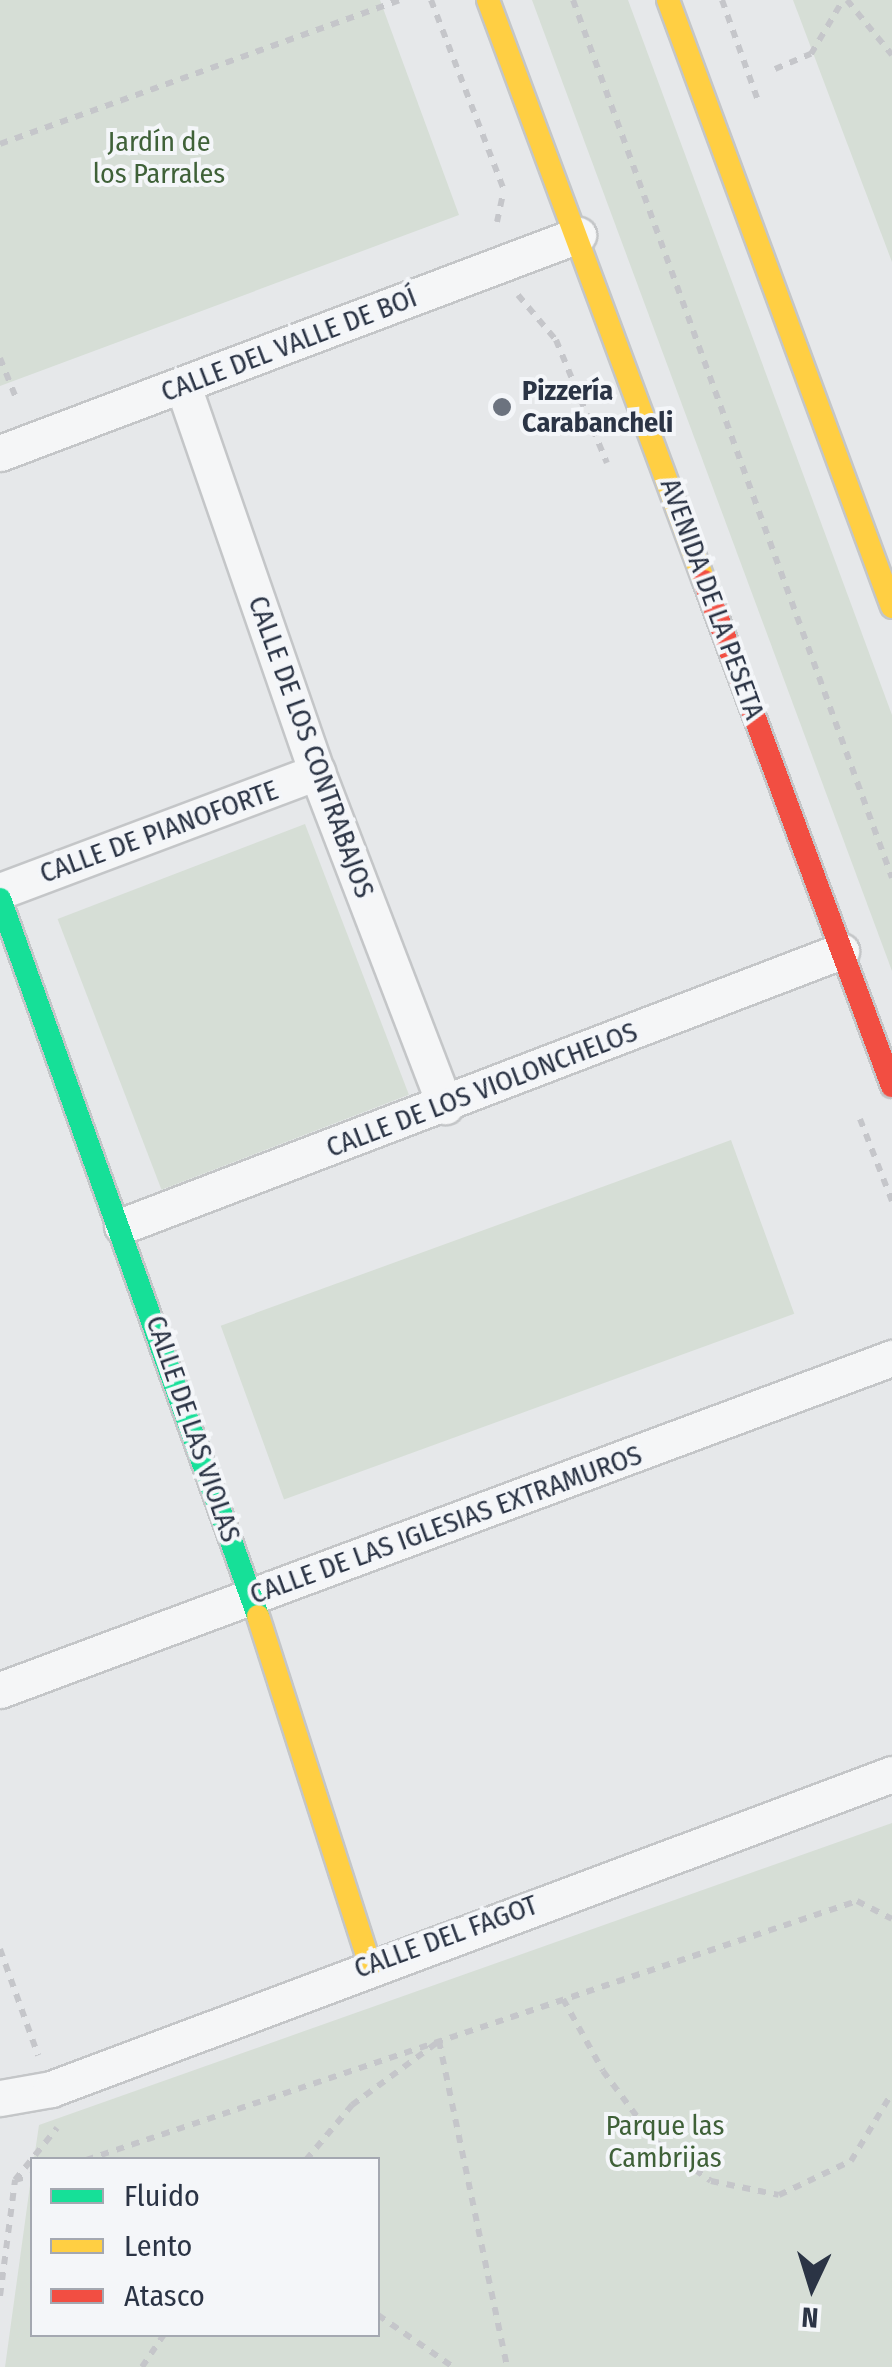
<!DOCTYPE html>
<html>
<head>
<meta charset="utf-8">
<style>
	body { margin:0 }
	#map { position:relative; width:892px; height:2367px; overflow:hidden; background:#e6e8ea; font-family:"Fira Sans Condensed",sans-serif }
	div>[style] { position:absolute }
	.green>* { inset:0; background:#d6ded6; transform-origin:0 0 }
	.path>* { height:6px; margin-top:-3px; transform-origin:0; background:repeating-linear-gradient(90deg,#c5c6ca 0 8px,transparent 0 16px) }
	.roads { filter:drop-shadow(2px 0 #c4c6c8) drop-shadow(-2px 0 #c4c6c8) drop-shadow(0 2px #c4c6c8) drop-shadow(0 -2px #c4c6c8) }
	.street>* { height:35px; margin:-17.5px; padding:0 17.5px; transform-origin:17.5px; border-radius:17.5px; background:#f5f6f7 }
	.fast>* { height:22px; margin:-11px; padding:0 11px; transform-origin:11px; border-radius:11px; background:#16e098 }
	.slow>* { height:22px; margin:-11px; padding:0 11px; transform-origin:11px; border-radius:11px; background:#ffcf43 }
	.jam>* { height:22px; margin:-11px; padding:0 11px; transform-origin:11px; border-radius:11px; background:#f24e42 }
	.dots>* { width:28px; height:28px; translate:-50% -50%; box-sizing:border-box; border:5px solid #f4f6f9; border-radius:50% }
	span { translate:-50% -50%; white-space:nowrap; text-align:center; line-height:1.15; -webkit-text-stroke:8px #f4f6f9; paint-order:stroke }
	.park-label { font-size:28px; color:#3f6138 }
	.street-label { font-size:28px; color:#2b3445 }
	.poi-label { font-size:28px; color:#2b3445; font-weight:700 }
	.left { translate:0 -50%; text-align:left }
	.legend { position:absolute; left:30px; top:2157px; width:350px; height:180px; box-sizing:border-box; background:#f4f6f9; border:2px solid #a4a8b1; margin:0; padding:12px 18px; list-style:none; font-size:30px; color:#2b3445 }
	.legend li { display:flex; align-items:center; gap:20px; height:50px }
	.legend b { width:50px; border:2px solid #a4a8b1 }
	.north { position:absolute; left:762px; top:2237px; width:100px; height:100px; -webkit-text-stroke:8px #f4f6f9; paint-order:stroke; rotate:184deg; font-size:28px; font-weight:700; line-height:40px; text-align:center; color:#2b3445 }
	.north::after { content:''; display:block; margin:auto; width:35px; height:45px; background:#2b3445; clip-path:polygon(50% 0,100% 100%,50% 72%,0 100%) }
</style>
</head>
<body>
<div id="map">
	<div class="green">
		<i style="clip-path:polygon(0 0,380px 0,459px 215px,0 386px)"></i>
		<i style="clip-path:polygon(532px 0,628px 0,892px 715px,892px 971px)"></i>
		<i style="clip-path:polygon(793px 0,892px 0,892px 262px)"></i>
		<i style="left:305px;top:824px;width:290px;height:265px;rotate:69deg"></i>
		<i style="left:731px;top:1140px;width:185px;height:543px;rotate:70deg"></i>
		<i style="clip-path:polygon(892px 1823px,892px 2367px,5px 2367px,32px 2171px,32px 2334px,378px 2334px,378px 2160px,34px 2159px,39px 2125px)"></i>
	</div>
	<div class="path">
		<i style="left:431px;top:0;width:207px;rotate:69deg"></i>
		<i style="left:573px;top:0;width:934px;rotate:70.03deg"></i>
		<i style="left:722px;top:0;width:104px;rotate:70.3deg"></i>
		<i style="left:847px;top:0;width:71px;rotate:50.7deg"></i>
		<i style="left:775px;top:69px;width:39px;rotate:-23deg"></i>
		<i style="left:811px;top:54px;width:63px;rotate:-59.3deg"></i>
		<i style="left:0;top:144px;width:424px;rotate:-19.8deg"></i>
		<i style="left:497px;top:222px;width:29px;rotate:-78deg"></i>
		<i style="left:518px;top:295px;width:59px;rotate:49.8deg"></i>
		<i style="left:556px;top:340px;width:133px;rotate:67.5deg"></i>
		<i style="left:0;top:358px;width:43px;rotate:68.2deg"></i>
		<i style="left:860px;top:1119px;width:88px;rotate:68.7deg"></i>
		<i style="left:0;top:1949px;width:113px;rotate:70.3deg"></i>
		<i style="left:563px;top:1999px;width:82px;rotate:60.9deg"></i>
		<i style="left:603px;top:2071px;width:89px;rotate:53.3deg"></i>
		<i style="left:656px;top:2142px;width:67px;rotate:35.3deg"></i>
		<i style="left:711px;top:2181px;width:69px;rotate:11.6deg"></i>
		<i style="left:779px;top:2195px;width:80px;rotate:-25.3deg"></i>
		<i style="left:851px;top:2161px;width:79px;rotate:-58.9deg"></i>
		<i style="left:86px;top:2160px;width:813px;rotate:-18.57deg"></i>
		<i style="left:857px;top:1901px;width:39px;rotate:27deg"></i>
		<i style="left:306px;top:2160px;width:72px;rotate:-50.1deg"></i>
		<i style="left:352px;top:2105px;width:108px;rotate:-36.3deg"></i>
		<i style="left:439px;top:2041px;width:333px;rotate:78.2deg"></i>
		<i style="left:15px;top:2180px;width:18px;rotate:-16deg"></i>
		<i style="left:0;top:2296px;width:117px;rotate:-82.6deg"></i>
		<i style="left:15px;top:2180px;width:67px;rotate:-51.1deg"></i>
		<i style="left:378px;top:2315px;width:91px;rotate:34.7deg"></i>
		<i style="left:142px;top:2367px;width:40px;rotate:-56deg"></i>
	</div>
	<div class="roads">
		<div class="street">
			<i style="left:183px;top:386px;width:409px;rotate:70.9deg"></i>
			<i style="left:317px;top:772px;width:358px;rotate:69deg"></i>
			<i style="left:0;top:453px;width:618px;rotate:-20.66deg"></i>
			<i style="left:0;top:891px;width:339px;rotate:-20.6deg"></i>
			<i style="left:122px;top:1226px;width:770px;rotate:-20.93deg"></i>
			<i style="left:0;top:1690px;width:952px;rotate:-20.42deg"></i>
			<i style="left:0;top:2098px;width:52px;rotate:-10deg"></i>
			<i style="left:51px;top:2089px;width:898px;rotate:-20.53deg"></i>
		</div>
		<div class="fast">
			<i style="left:0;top:899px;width:762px;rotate:70.21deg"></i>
		</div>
		<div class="slow">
			<i style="left:488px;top:0;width:620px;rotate:69.61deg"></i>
			<i style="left:668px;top:0;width:647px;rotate:69.74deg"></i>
			<i style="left:258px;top:1616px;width:367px;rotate:72.2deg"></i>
		</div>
		<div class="jam">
			<i style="left:704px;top:581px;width:539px;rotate:69.58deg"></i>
		</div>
	</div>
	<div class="dots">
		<i style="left:502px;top:407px;background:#6c737f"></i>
	</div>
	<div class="park-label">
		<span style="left:159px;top:158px">Jardín de<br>los Parrales</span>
		<span style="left:665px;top:2142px">Parque las<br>Cambrijas</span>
	</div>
	<div class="street-label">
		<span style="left:289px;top:345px;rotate:-21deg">CALLE DEL VALLE DE BOÍ</span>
		<span style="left:712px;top:599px;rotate:70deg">AVENIDA DE LA PESETA</span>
		<span style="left:311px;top:747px;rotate:70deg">CALLE DE LOS CONTRABAJOS</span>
		<span style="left:159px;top:832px;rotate:-20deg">CALLE DE PIANOFORTE</span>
		<span style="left:482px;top:1090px;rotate:-21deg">CALLE DE LOS VIOLONCHELOS</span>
		<span style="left:193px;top:1429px;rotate:71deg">CALLE DE LAS VIOLAS</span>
		<span style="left:446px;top:1525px;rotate:-20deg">CALLE DE LAS IGLESIAS EXTRAMUROS</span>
		<span style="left:446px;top:1937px;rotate:-20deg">CALLE DEL FAGOT</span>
	</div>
	<div class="poi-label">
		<span class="left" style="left:522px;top:407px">Pizzería<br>Carabancheli</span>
	</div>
	<ul class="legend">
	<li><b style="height:12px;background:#16e098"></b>Fluido</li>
	<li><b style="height:12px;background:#ffcf43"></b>Lento</li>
	<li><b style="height:12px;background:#f24e42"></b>Atasco</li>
	</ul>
	<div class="north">N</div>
</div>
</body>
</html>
